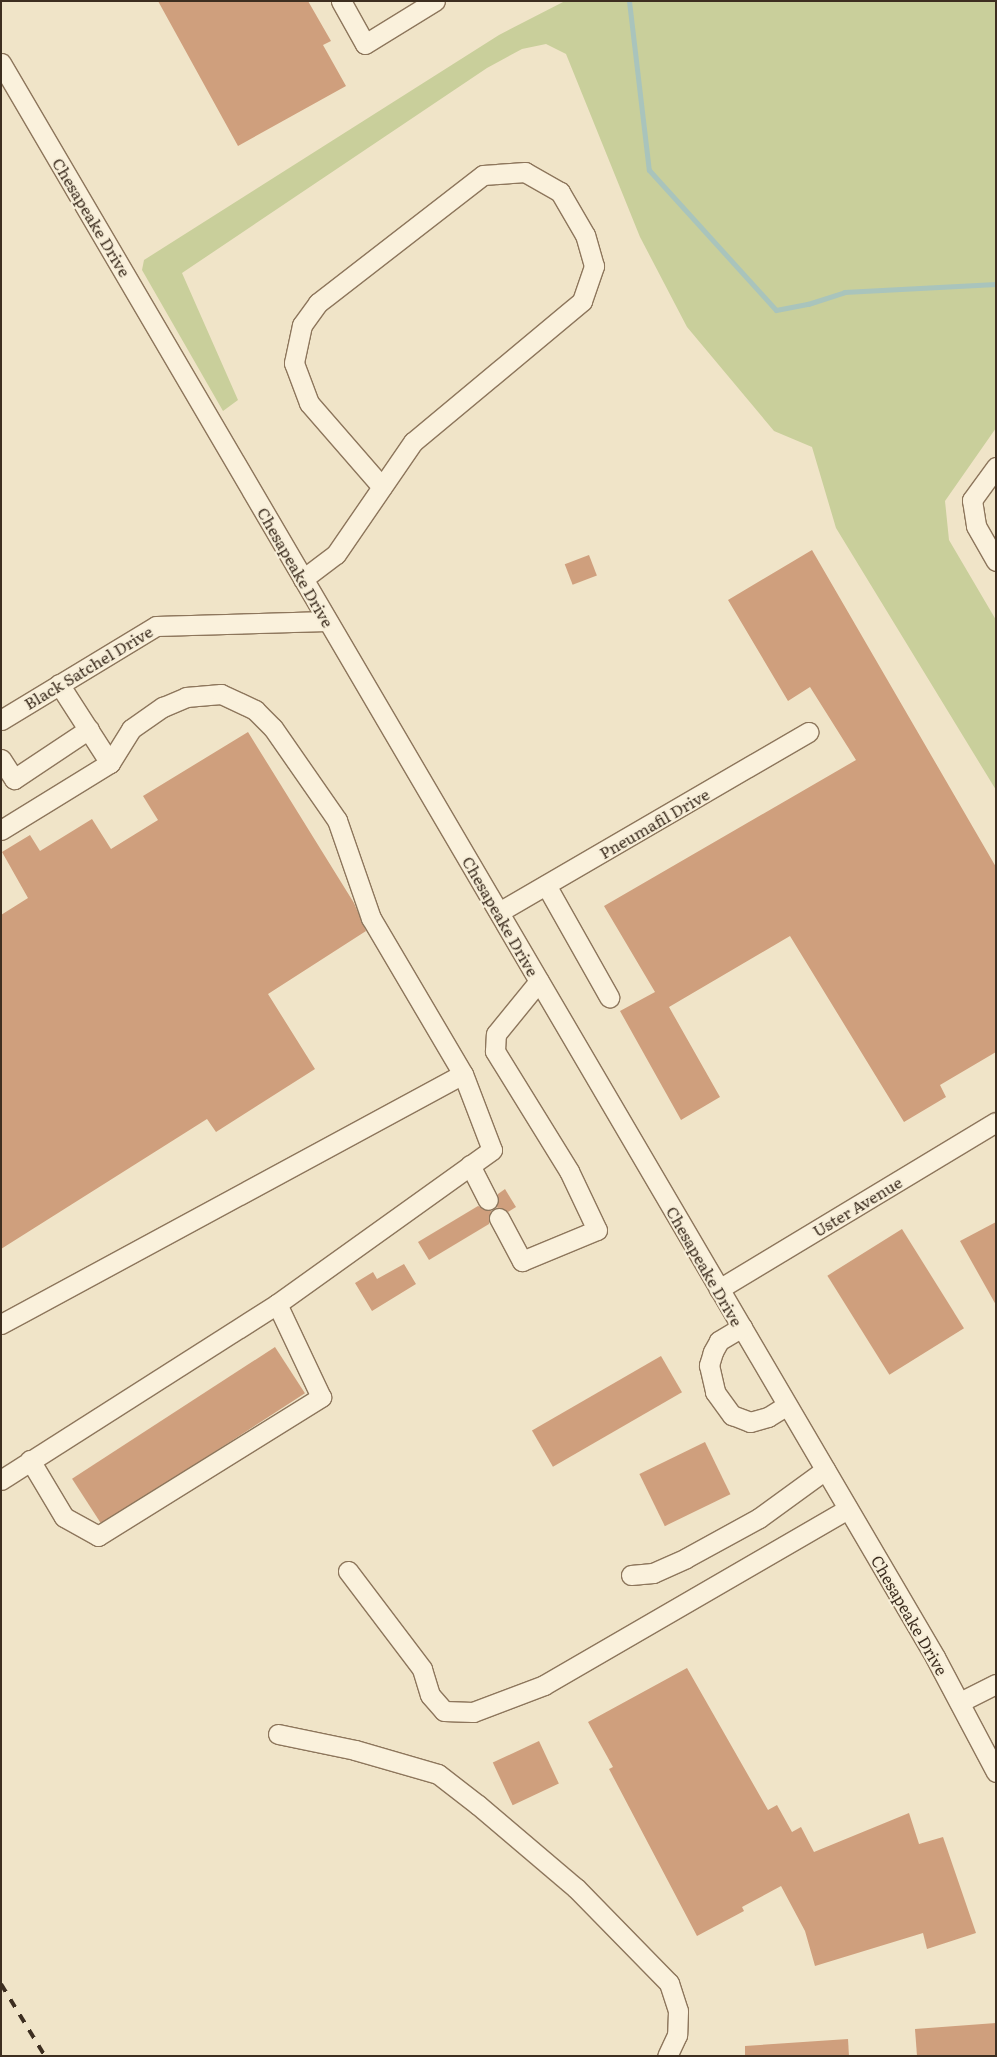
<!DOCTYPE html>
<html>
<head>
<meta charset="utf-8">
<style>
	body { margin:0 }
	#map { position:relative; width:997px; height:2057px; overflow:hidden; background:#f0e4c8; font-family:Literata,serif }
	div>[style] { position:absolute }
	.green>* { inset:0; background:#c9cf9b }
	.stream>* { height:5px; margin:-2.5px; padding:0 2.5px; transform-origin:2.5px; border-radius:2.5px; background:#a9c4bc }
	.building>* { inset:0; background:#cf9f7d; transform-origin:0 0 }
	.roads { filter:drop-shadow(1px 0 #8d765c) drop-shadow(-1px 0 #8d765c) drop-shadow(0 1px #8d765c) drop-shadow(0 -1px #8d765c) }
	.minor>* { height:19px; margin:-9.5px; padding:0 9.5px; transform-origin:9.5px; border-radius:9.5px; background:#faf1dc }
	.rail>* { height:4px; margin-top:-2px; transform-origin:0; background:repeating-linear-gradient(90deg,#3d2e20 0 9px,transparent 0 18px) }
	span { translate:-50% -50%; white-space:nowrap; text-align:center; line-height:1.15; -webkit-text-stroke:4px #f7eed8; paint-order:stroke }
	.street-label { font-size:16px; color:#3d2e20 }
	.frame { position:absolute; inset:0; border:2px solid #3d2e20; pointer-events:none }
</style>
</head>
<body>
<div id="map">
	<div class="green">
		<i style="clip-path:polygon(565px 1px,996px 1px,996px 428px,945px 501px,949px 540px,996px 620px,996px 790px,836px 528px,812px 447px,774px 431px,687px 327px,640px 237px,566px 54px,546px 44px,522px 49px,487px 68px,182px 273px,238px 400px,223px 411px,142px 270px,144px 260px,499px 35px)"></i>
	</div>
	<div class="stream">
		<i style="left:629px;top:1px;width:170px;rotate:83.3deg"></i>
		<i style="left:649px;top:170px;width:189px;rotate:47.8deg"></i>
		<i style="left:776px;top:310px;width:33px;rotate:-11deg"></i>
		<i style="left:808px;top:304px;width:38px;rotate:-18deg"></i>
		<i style="left:844px;top:292px;width:152px;rotate:-3deg"></i>
	</div>
	<div class="building">
		<i style="clip-path:polygon(158px 1px,308px 1px,331px 41px,323px 45px,346px 86px,238px 146px)"></i>
		<i style="clip-path:polygon(812px 550px,996px 867px,996px 1052px,940px 1085px,946px 1097px,904px 1122px,790px 936px,669px 1007px,720px 1097px,681px 1120px,620px 1011px,655px 992px,604px 906px,856px 760px,810px 687px,788px 701px,728px 600px)"></i>
		<i style="left:589px;top:555px;width:22px;height:26px;rotate:69deg"></i>
		<i style="clip-path:polygon(248px 732px,354px 903px,366px 931px,268px 994px,315px 1069px,216px 1132px,207px 1119px,1px 1249px,1px 915px,28px 898px,2px 852px,30px 835px,40px 851px,92px 819px,111px 849px,158px 820px,143px 796px)"></i>
		<i style="clip-path:polygon(505px 1189px,516px 1207px,508px 1212px,496px 1207px,498px 1194px)"></i>
		<i style="clip-path:polygon(478px 1206px,491px 1211px,489px 1224px,429px 1260px,418px 1242px)"></i>
		<i style="clip-path:polygon(996px 1222px,996px 1305px,960px 1241px)"></i>
		<i style="left:902px;top:1229px;width:117px;height:88px;rotate:58deg"></i>
		<i style="clip-path:polygon(404px 1264px,416px 1284px,372px 1311px,355px 1283px,373px 1272px,377px 1279px)"></i>
		<i style="left:275px;top:1347px;width:55px;height:242px;rotate:57deg"></i>
		<i style="left:661px;top:1356px;width:42px;height:149px;rotate:60deg"></i>
		<i style="left:705px;top:1442px;width:58px;height:73px;rotate:64deg"></i>
		<i style="clip-path:polygon(687px 1668px,768px 1810px,777px 1805px,792px 1832px,801px 1827px,814px 1852px,909px 1813px,919px 1844px,943px 1837px,976px 1933px,927px 1949px,923px 1933px,815px 1966px,805px 1931px,781px 1886px,742px 1907px,744px 1911px,697px 1936px,609px 1769px,613px 1767px,588px 1722px)"></i>
		<i style="left:539px;top:1741px;width:47px;height:51px;rotate:65deg"></i>
		<i style="clip-path:polygon(996px 2023px,996px 2056px,917px 2056px,915px 2029px)"></i>
		<i style="clip-path:polygon(848px 2039px,849px 2056px,745px 2056px,745px 2046px)"></i>
	</div>
	<div class="roads">
		<div class="minor">
			<i style="left:341px;top:1px;width:49px;rotate:60.8deg"></i>
			<i style="left:365px;top:44px;width:82px;rotate:-31.6deg"></i>
			<i style="left:1px;top:63px;width:1847px;rotate:59.63deg"></i>
			<i style="left:935px;top:1657px;width:130px;rotate:62.1deg"></i>
			<i style="left:996px;top:467px;width:41px;rotate:126deg"></i>
			<i style="left:972px;top:500px;width:26px;rotate:81deg"></i>
			<i style="left:976px;top:526px;width:40px;rotate:60.3deg"></i>
			<i style="left:303px;top:579px;width:41px;rotate:-37.1deg"></i>
			<i style="left:336px;top:554px;width:136px;rotate:-55.5deg"></i>
			<i style="left:413px;top:442px;width:220px;rotate:-39.8deg"></i>
			<i style="left:582px;top:301px;width:37px;rotate:-71deg"></i>
			<i style="left:594px;top:266px;width:32px;rotate:-106deg"></i>
			<i style="left:585px;top:235px;width:50px;rotate:-120.2deg"></i>
			<i style="left:560px;top:192px;width:40px;rotate:-150.3deg"></i>
			<i style="left:525px;top:172px;width:42px;rotate:175.9deg"></i>
			<i style="left:483px;top:175px;width:209px;rotate:142.2deg"></i>
			<i style="left:318px;top:303px;width:27px;rotate:126deg"></i>
			<i style="left:302px;top:325px;width:39px;rotate:102deg"></i>
			<i style="left:294px;top:363px;width:43px;rotate:69.4deg"></i>
			<i style="left:309px;top:403px;width:111px;rotate:49deg"></i>
			<i style="left:59px;top:684px;width:94px;rotate:57.2deg"></i>
			<i style="left:1px;top:720px;width:181px;rotate:-31.2deg"></i>
			<i style="left:156px;top:626px;width:171px;rotate:-1.7deg"></i>
			<i style="left:1px;top:759px;width:24px;rotate:57deg"></i>
			<i style="left:14px;top:779px;width:90px;rotate:-33.7deg"></i>
			<i style="left:1px;top:830px;width:128px;rotate:-31.6deg"></i>
			<i style="left:110px;top:763px;width:40px;rotate:-58deg"></i>
			<i style="left:131px;top:729px;width:39px;rotate:-35deg"></i>
			<i style="left:163px;top:707px;width:25px;rotate:-23deg"></i>
			<i style="left:186px;top:697px;width:35px;rotate:-5deg"></i>
			<i style="left:221px;top:694px;width:38px;rotate:25deg"></i>
			<i style="left:255px;top:710px;width:25px;rotate:45deg"></i>
			<i style="left:273px;top:728px;width:112px;rotate:55.2deg"></i>
			<i style="left:337px;top:820px;width:104px;rotate:70.9deg"></i>
			<i style="left:371px;top:918px;width:181px;rotate:59.5deg"></i>
			<i style="left:463px;top:1074px;width:81px;rotate:69.1deg"></i>
			<i style="left:492px;top:1150px;width:264px;rotate:144.4deg"></i>
			<i style="left:277px;top:1304px;width:327px;rotate:147.5deg"></i>
			<i style="left:546px;top:885px;width:129px;rotate:60.6deg"></i>
			<i style="left:499px;top:912px;width:358px;rotate:-30.2deg"></i>
			<i style="left:470px;top:1165px;width:39px;rotate:63deg"></i>
			<i style="left:499px;top:1218px;width:49px;rotate:61.9deg"></i>
			<i style="left:522px;top:1261px;width:81px;rotate:-22.5deg"></i>
			<i style="left:597px;top:1230px;width:65px;rotate:-115.4deg"></i>
			<i style="left:569px;top:1171px;width:141px;rotate:-121.7deg"></i>
			<i style="left:495px;top:1051px;width:17px;rotate:-87deg"></i>
			<i style="left:496px;top:1034px;width:68px;rotate:-50.9deg"></i>
			<i style="left:719px;top:1289px;width:323px;rotate:-31.1deg"></i>
			<i style="left:1px;top:1324px;width:525px;rotate:-28.42deg"></i>
			<i style="left:742px;top:1327px;width:27px;rotate:149deg"></i>
			<i style="left:719px;top:1341px;width:13px;rotate:119deg"></i>
			<i style="left:713px;top:1352px;width:14px;rotate:107deg"></i>
			<i style="left:709px;top:1365px;width:28px;rotate:77deg"></i>
			<i style="left:715px;top:1392px;width:29px;rotate:54deg"></i>
			<i style="left:732px;top:1415px;width:19px;rotate:21deg"></i>
			<i style="left:750px;top:1422px;width:19px;rotate:-16deg"></i>
			<i style="left:768px;top:1417px;width:22px;rotate:-32deg"></i>
			<i style="left:30px;top:1460px;width:66px;rotate:59.2deg"></i>
			<i style="left:64px;top:1517px;width:39px;rotate:29deg"></i>
			<i style="left:98px;top:1536px;width:263px;rotate:-31.9deg"></i>
			<i style="left:321px;top:1397px;width:103px;rotate:-115.3deg"></i>
			<i style="left:348px;top:1571px;width:123px;rotate:52.9deg"></i>
			<i style="left:422px;top:1669px;width:27px;rotate:73deg"></i>
			<i style="left:430px;top:1695px;width:21px;rotate:49deg"></i>
			<i style="left:444px;top:1711px;width:29px;rotate:2deg"></i>
			<i style="left:473px;top:1712px;width:76px;rotate:-20.8deg"></i>
			<i style="left:544px;top:1685px;width:351px;rotate:-30.1deg"></i>
			<i style="left:631px;top:1575px;width:22px;rotate:-5deg"></i>
			<i style="left:653px;top:1573px;width:36px;rotate:-24deg"></i>
			<i style="left:686px;top:1558px;width:83px;rotate:-28.7deg"></i>
			<i style="left:759px;top:1518px;width:82px;rotate:-36deg"></i>
			<i style="left:960px;top:1702px;width:40px;rotate:-26.6deg"></i>
			<i style="left:278px;top:1734px;width:79px;rotate:11.7deg"></i>
			<i style="left:355px;top:1750px;width:86px;rotate:16.1deg"></i>
			<i style="left:438px;top:1774px;width:51px;rotate:37.8deg"></i>
			<i style="left:478px;top:1805px;width:128px;rotate:40.3deg"></i>
			<i style="left:576px;top:1888px;width:133px;rotate:45.6deg"></i>
			<i style="left:669px;top:1983px;width:29px;rotate:72deg"></i>
			<i style="left:678px;top:2011px;width:24px;rotate:92deg"></i>
			<i style="left:677px;top:2035px;width:23px;rotate:115deg"></i>
		</div>
	</div>
	<div class="rail">
		<i style="left:1px;top:1984px;width:84px;rotate:58.6deg"></i>
	</div>
	<div class="street-label">
		<span style="left:92px;top:217px;rotate:59deg">Chesapeake Drive</span>
		<span style="left:296px;top:567px;rotate:60deg">Chesapeake Drive</span>
		<span style="left:88px;top:667px;rotate:-31deg">Black Satchel Drive</span>
		<span style="left:654px;top:823px;rotate:-30deg">Pneumafil Drive</span>
		<span style="left:501px;top:916px;rotate:60deg">Chesapeake Drive</span>
		<span style="left:857px;top:1206px;rotate:-31deg">Uster Avenue</span>
		<span style="left:705px;top:1266px;rotate:60deg">Chesapeake Drive</span>
		<span style="left:910px;top:1615px;rotate:60deg">Chesapeake Drive</span>
	</div>
	<div class="frame"></div>
</div>
</body>
</html>
